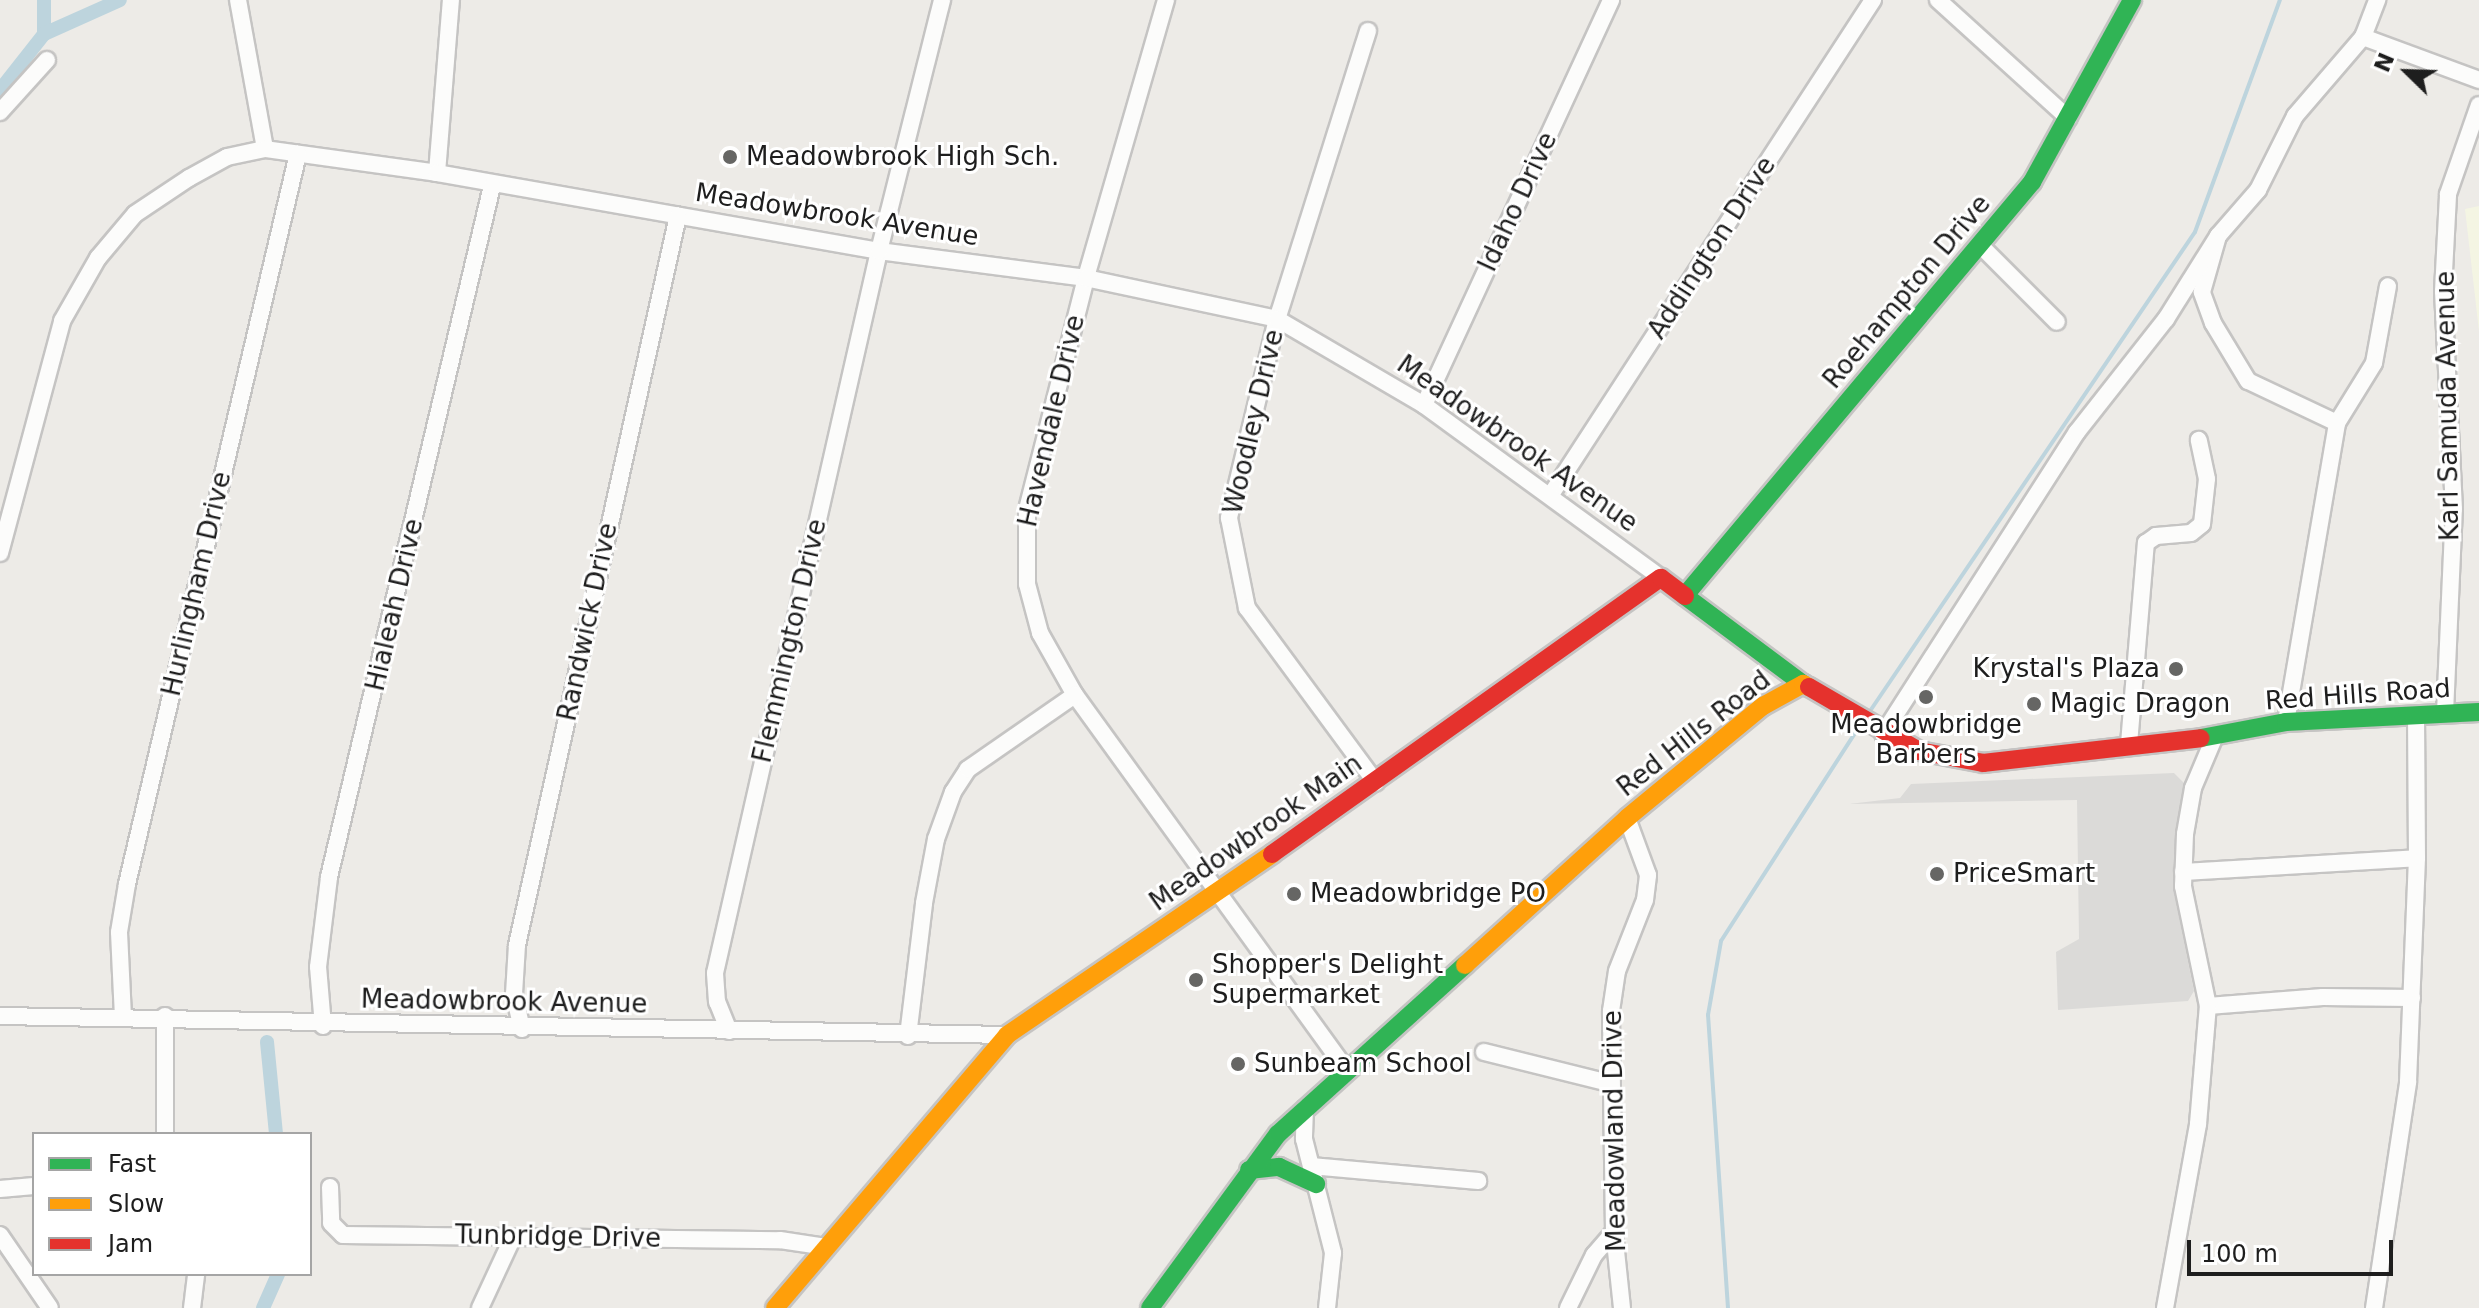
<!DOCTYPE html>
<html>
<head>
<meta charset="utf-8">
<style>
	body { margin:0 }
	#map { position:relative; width:2479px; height:1308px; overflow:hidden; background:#edebe7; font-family:"DejaVu Sans",sans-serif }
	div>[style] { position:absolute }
	.education>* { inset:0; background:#f4f5e3 }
	.religious>* { inset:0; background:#dbdad8 }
	.stream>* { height:4px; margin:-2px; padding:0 2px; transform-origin:2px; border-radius:2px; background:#bdd4dd }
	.canal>* { height:14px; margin:-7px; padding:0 7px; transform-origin:7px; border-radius:7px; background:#bdd4dd }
	.roads { filter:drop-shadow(2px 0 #c5c4c3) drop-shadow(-2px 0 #c5c4c3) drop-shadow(0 2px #c5c4c3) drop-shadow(0 -2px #c5c4c3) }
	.street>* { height:16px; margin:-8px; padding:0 8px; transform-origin:8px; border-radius:8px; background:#fcfcfb }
	.fast>* { height:18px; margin:-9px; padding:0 9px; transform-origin:9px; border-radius:9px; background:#30b455 }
	.slow>* { height:18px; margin:-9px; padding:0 9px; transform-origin:9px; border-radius:9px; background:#ff9f0a }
	.jam>* { height:18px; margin:-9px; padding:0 9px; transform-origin:9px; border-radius:9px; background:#e5322d }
	.dots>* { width:22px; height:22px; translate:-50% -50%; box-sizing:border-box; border:4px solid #fff; border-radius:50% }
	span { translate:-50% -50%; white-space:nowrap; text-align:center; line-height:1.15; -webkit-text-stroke:6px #fff; paint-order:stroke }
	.poi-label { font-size:26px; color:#1e1e1e }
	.left { translate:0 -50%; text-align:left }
	.right { translate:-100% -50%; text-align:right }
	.street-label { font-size:26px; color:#1e1e1e }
	.legend { position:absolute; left:32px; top:1132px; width:280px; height:144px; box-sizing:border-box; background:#fff; border:2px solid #a5a5a5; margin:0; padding:10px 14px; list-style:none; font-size:24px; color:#1e1e1e }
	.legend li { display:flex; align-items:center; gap:16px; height:40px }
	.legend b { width:40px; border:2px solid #a5a5a5 }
	.north { position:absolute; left:2367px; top:32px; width:80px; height:80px; -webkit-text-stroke:6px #fff; paint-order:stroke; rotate:293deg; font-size:22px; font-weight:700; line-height:32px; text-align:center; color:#1e1e1e }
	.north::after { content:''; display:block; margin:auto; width:28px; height:36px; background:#1e1e1e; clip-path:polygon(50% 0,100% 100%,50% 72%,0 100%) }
	.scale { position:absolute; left:2187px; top:1240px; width:206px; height:36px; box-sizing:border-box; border:4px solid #1e1e1e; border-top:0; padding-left:10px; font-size:24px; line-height:28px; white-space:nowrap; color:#1e1e1e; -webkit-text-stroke:6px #fff; paint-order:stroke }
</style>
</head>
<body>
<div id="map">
	<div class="education">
		<i style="clip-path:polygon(2479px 206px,2479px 331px,2465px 209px)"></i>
	</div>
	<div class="religious">
		<i style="clip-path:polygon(2174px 773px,2187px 786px,2173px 888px,2194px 991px,2188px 1001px,2058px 1010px,2056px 952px,2079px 939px,2077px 800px,1849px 804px,1900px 798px,1911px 784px)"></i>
	</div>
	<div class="stream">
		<i style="left:1868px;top:714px;width:582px;rotate:-55.85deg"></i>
		<i style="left:2195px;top:232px;width:247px;rotate:-69.9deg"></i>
		<i style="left:1728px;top:1308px;width:294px;rotate:-93.9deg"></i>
		<i style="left:1708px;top:1015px;width:75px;rotate:-80deg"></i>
		<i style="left:1721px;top:941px;width:258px;rotate:-57.2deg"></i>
	</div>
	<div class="canal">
		<i style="left:44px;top:0;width:34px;rotate:90deg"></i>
		<i style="left:0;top:90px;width:71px;rotate:-51.8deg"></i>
		<i style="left:44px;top:34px;width:83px;rotate:-24.1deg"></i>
		<i style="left:267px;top:1042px;width:92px;rotate:84.4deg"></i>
		<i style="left:263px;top:1308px;width:37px;rotate:-66deg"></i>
	</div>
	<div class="roads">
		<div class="street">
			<i style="left:238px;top:0;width:151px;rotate:79.7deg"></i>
			<i style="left:1166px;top:0;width:289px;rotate:106.1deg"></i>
			<i style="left:1086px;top:278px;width:239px;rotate:104.3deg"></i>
			<i style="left:1027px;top:510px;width:74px;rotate:90deg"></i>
			<i style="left:1027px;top:584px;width:51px;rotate:75.1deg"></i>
			<i style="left:1040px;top:633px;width:71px;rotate:60.6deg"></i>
			<i style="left:1075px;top:695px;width:463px;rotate:54.1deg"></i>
			<i style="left:1938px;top:0;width:176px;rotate:42.2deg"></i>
			<i style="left:1368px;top:31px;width:302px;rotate:107.5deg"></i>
			<i style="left:1277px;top:319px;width:205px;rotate:103.6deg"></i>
			<i style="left:1229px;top:518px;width:92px;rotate:78.7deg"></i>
			<i style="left:1247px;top:608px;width:217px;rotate:53.6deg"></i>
			<i style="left:2363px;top:37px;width:124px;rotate:20.3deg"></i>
			<i style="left:0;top:112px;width:70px;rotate:-47.9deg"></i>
			<i style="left:437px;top:173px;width:174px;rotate:-85.4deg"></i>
			<i style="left:1981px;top:246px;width:107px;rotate:45deg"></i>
			<i style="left:1424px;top:405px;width:446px;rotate:-65.2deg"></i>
			<i style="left:2337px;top:423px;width:98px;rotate:-154.7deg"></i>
			<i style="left:2248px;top:381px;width:68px;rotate:-121.1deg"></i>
			<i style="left:2213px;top:323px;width:33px;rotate:-110deg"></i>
			<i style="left:2202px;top:292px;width:58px;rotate:-74.1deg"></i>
			<i style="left:2218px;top:236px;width:61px;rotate:-49deg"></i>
			<i style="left:2258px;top:190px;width:83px;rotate:-63.4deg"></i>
			<i style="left:2295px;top:116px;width:104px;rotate:-49.3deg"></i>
			<i style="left:2363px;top:37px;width:40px;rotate:-69deg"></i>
			<i style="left:1550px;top:496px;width:592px;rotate:-56.93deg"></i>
			<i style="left:0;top:553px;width:240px;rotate:-75deg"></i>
			<i style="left:62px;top:321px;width:73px;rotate:-60.3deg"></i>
			<i style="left:98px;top:258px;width:57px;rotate:-49.9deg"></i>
			<i style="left:135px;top:214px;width:65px;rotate:-33.7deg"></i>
			<i style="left:189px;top:178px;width:43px;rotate:-28.9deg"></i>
			<i style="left:227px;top:157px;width:39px;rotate:-12deg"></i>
			<i style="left:265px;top:149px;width:174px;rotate:7.9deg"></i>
			<i style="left:437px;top:173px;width:449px;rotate:10deg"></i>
			<i style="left:879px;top:251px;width:209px;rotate:7.4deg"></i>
			<i style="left:1086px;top:278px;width:195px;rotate:12.1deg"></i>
			<i style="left:1277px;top:319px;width:170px;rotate:30.3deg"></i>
			<i style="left:1424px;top:405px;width:293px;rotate:36.1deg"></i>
			<i style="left:2445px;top:713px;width:204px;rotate:-87.5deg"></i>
			<i style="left:2454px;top:509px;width:218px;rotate:-92.9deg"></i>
			<i style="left:2443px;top:291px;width:97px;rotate:-87deg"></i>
			<i style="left:2448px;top:194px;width:94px;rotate:-70.8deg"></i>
			<i style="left:2286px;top:722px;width:303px;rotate:-80.3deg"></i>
			<i style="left:2337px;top:423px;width:70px;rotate:-58.3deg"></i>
			<i style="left:2374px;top:363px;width:78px;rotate:-79.7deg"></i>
			<i style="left:1883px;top:734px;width:359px;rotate:-57.3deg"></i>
			<i style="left:2077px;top:432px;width:144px;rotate:-51.8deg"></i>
			<i style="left:2166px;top:319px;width:98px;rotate:-57.9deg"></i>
			<i style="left:2129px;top:744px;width:202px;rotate:-85.2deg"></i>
			<i style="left:2146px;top:543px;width:12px;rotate:-35deg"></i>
			<i style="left:2156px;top:536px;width:35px;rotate:-5deg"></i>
			<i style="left:2191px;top:533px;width:14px;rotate:-39deg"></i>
			<i style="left:2202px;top:524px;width:45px;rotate:-83.7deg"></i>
			<i style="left:2207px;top:479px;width:40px;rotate:-102deg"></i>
			<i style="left:2183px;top:872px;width:234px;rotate:-3.4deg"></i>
			<i style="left:2208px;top:1006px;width:115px;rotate:-4.5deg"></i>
			<i style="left:2323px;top:997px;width:89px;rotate:0.6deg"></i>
			<i style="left:0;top:1016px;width:1007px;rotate:1.08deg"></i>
			<i style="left:165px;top:1016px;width:118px;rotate:90deg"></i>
			<i style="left:123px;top:1017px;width:85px;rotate:-92.7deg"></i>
			<i style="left:119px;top:932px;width:49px;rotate:-80.5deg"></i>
			<i style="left:127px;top:884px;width:750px;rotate:-76.82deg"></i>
			<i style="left:323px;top:1026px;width:59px;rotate:-94.8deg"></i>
			<i style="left:318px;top:967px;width:91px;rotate:-83deg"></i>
			<i style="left:329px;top:877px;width:710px;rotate:-76.73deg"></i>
			<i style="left:522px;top:1029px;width:36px;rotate:-103deg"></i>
			<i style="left:514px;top:994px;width:49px;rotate:-86.5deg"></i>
			<i style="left:517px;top:945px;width:747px;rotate:-77.55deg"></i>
			<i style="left:729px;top:1031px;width:31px;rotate:-112deg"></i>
			<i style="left:717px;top:1002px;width:29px;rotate:-94deg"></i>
			<i style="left:715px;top:973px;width:740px;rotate:-77.2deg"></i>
			<i style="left:879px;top:251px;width:259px;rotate:-75.9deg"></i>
			<i style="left:908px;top:1036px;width:134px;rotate:-83.1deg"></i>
			<i style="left:924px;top:903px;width:65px;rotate:-79.4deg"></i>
			<i style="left:936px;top:839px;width:50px;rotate:-70.1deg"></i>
			<i style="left:953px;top:792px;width:27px;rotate:-57deg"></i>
			<i style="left:968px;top:769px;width:130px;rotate:-34.7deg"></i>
			<i style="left:1484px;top:1052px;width:129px;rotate:13.9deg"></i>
			<i style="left:1305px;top:1108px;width:31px;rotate:92deg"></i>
			<i style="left:1304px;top:1139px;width:118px;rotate:75.7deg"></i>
			<i style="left:1333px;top:1253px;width:55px;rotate:96.2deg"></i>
			<i style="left:1311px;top:1166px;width:168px;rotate:5.1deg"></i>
			<i style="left:330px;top:1187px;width:36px;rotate:88deg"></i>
			<i style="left:331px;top:1223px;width:17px;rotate:45deg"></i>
			<i style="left:343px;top:1235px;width:437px;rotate:0.7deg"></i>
			<i style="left:780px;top:1240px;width:48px;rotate:8.5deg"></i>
			<i style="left:0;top:1189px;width:34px;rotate:-5deg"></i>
			<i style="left:0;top:1235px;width:88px;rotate:55.6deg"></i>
			<i style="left:192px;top:1308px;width:34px;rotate:-83deg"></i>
			<i style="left:480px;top:1308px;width:76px;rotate:-65.1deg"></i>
			<i style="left:1568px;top:1308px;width:59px;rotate:-63.9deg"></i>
			<i style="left:1594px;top:1255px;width:30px;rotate:-49deg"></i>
			<i style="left:1622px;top:1308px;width:76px;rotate:-96deg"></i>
			<i style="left:1614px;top:1232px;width:221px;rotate:-90.8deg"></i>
			<i style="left:1611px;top:1011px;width:40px;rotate:-81.5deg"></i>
			<i style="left:1617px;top:971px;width:76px;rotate:-68.5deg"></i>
			<i style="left:1645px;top:900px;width:25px;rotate:-83deg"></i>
			<i style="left:1648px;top:875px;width:61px;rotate:-110.2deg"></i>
			<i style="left:2165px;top:1308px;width:187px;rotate:-79.8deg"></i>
			<i style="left:2198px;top:1124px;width:118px;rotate:-85.2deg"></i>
			<i style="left:2208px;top:1006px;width:123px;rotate:-101.8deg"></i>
			<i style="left:2183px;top:886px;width:52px;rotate:-87.8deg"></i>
			<i style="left:2185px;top:834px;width:47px;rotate:-80.1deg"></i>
			<i style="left:2193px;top:788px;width:56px;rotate:-67.1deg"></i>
			<i style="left:2374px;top:1308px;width:229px;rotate:-81.4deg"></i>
			<i style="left:2408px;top:1082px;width:224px;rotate:-87.7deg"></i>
			<i style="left:2417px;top:858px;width:143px;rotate:-90.4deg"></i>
		</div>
		<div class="fast">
			<i style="left:1687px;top:593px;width:537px;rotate:-49.99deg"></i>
			<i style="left:2032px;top:182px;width:208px;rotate:-61.2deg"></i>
			<i style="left:1685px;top:596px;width:147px;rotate:36.7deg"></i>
			<i style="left:2201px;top:738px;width:86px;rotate:-10.7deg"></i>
			<i style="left:2286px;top:722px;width:193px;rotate:-3deg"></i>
			<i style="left:1249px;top:1170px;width:30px;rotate:-6deg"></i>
			<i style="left:1279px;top:1167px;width:41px;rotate:24.7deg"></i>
			<i style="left:1150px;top:1308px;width:216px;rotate:-53.7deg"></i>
			<i style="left:1278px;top:1134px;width:252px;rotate:-42.1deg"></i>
		</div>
		<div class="slow">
			<i style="left:1465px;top:965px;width:219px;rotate:-42.2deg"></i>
			<i style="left:1627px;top:818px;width:176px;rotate:-39.5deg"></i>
			<i style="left:1763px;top:706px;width:46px;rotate:-28.8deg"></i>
			<i style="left:1803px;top:684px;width:7px;rotate:27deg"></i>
			<i style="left:775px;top:1308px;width:358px;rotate:-49.6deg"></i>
			<i style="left:1007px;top:1035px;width:321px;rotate:-34.3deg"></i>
		</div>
		<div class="jam">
			<i style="left:1809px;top:687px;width:127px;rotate:30.2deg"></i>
			<i style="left:1919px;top:751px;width:65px;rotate:10.6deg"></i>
			<i style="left:1983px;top:763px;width:219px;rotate:-6.5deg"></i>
			<i style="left:1272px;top:854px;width:477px;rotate:-35.4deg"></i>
			<i style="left:1661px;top:578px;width:30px;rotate:37deg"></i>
		</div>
	</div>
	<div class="dots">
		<i style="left:730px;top:157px;background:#666664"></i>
		<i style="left:2176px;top:669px;background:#666664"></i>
		<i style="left:1926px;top:697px;background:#666664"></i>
		<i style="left:2034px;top:704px;background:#666664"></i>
		<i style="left:1937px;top:874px;background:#666664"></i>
		<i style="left:1294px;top:894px;background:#666664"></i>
		<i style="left:1196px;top:980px;background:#666664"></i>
		<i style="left:1238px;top:1064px;background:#666664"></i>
	</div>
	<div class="poi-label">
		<span class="left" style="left:746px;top:157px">Meadowbrook High Sch.</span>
		<span class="right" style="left:2160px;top:669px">Krystal's Plaza</span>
		<span class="left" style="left:2050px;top:704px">Magic Dragon</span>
		<span style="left:1926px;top:740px">Meadowbridge<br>Barbers</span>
		<span class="left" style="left:1953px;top:874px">PriceSmart</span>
		<span class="left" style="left:1310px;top:894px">Meadowbridge PO</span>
		<span class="left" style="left:1212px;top:980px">Shopper's Delight<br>Supermarket</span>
		<span class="left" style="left:1254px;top:1064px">Sunbeam School</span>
	</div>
	<div class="street-label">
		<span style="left:1518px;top:202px;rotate:-65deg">Idaho Drive</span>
		<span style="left:837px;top:215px;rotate:9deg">Meadowbrook Avenue</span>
		<span style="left:1712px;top:248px;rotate:-57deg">Addington Drive</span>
		<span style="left:1907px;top:292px;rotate:-50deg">Roehampton Drive</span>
		<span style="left:2448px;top:406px;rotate:-91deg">Karl Samuda Avenue</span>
		<span style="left:1052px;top:421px;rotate:-77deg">Havendale Drive</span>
		<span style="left:1254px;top:422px;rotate:-77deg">Woodley Drive</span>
		<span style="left:1517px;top:444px;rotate:35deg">Meadowbrook Avenue</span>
		<span style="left:197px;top:584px;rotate:-77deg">Hurlingham Drive</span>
		<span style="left:395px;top:605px;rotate:-77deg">Hialeah Drive</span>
		<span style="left:588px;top:622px;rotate:-78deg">Randwick Drive</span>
		<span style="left:790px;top:641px;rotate:-77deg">Flemmington Drive</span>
		<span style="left:2358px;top:695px;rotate:-4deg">Red Hills Road</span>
		<span style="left:1694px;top:734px;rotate:-38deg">Red Hills Road</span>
		<span style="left:1256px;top:833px;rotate:-35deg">Meadowbrook Main</span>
		<span style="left:504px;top:1002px;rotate:1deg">Meadowbrook Avenue</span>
		<span style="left:1615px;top:1131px;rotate:-91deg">Meadowland Drive</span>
		<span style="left:558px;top:1237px;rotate:1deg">Tunbridge Drive</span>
	</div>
	<ul class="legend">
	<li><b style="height:10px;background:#30b455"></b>Fast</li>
	<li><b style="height:10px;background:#ff9f0a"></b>Slow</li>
	<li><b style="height:10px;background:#e5322d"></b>Jam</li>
	</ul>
	<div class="north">N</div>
	<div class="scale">100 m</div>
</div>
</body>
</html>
